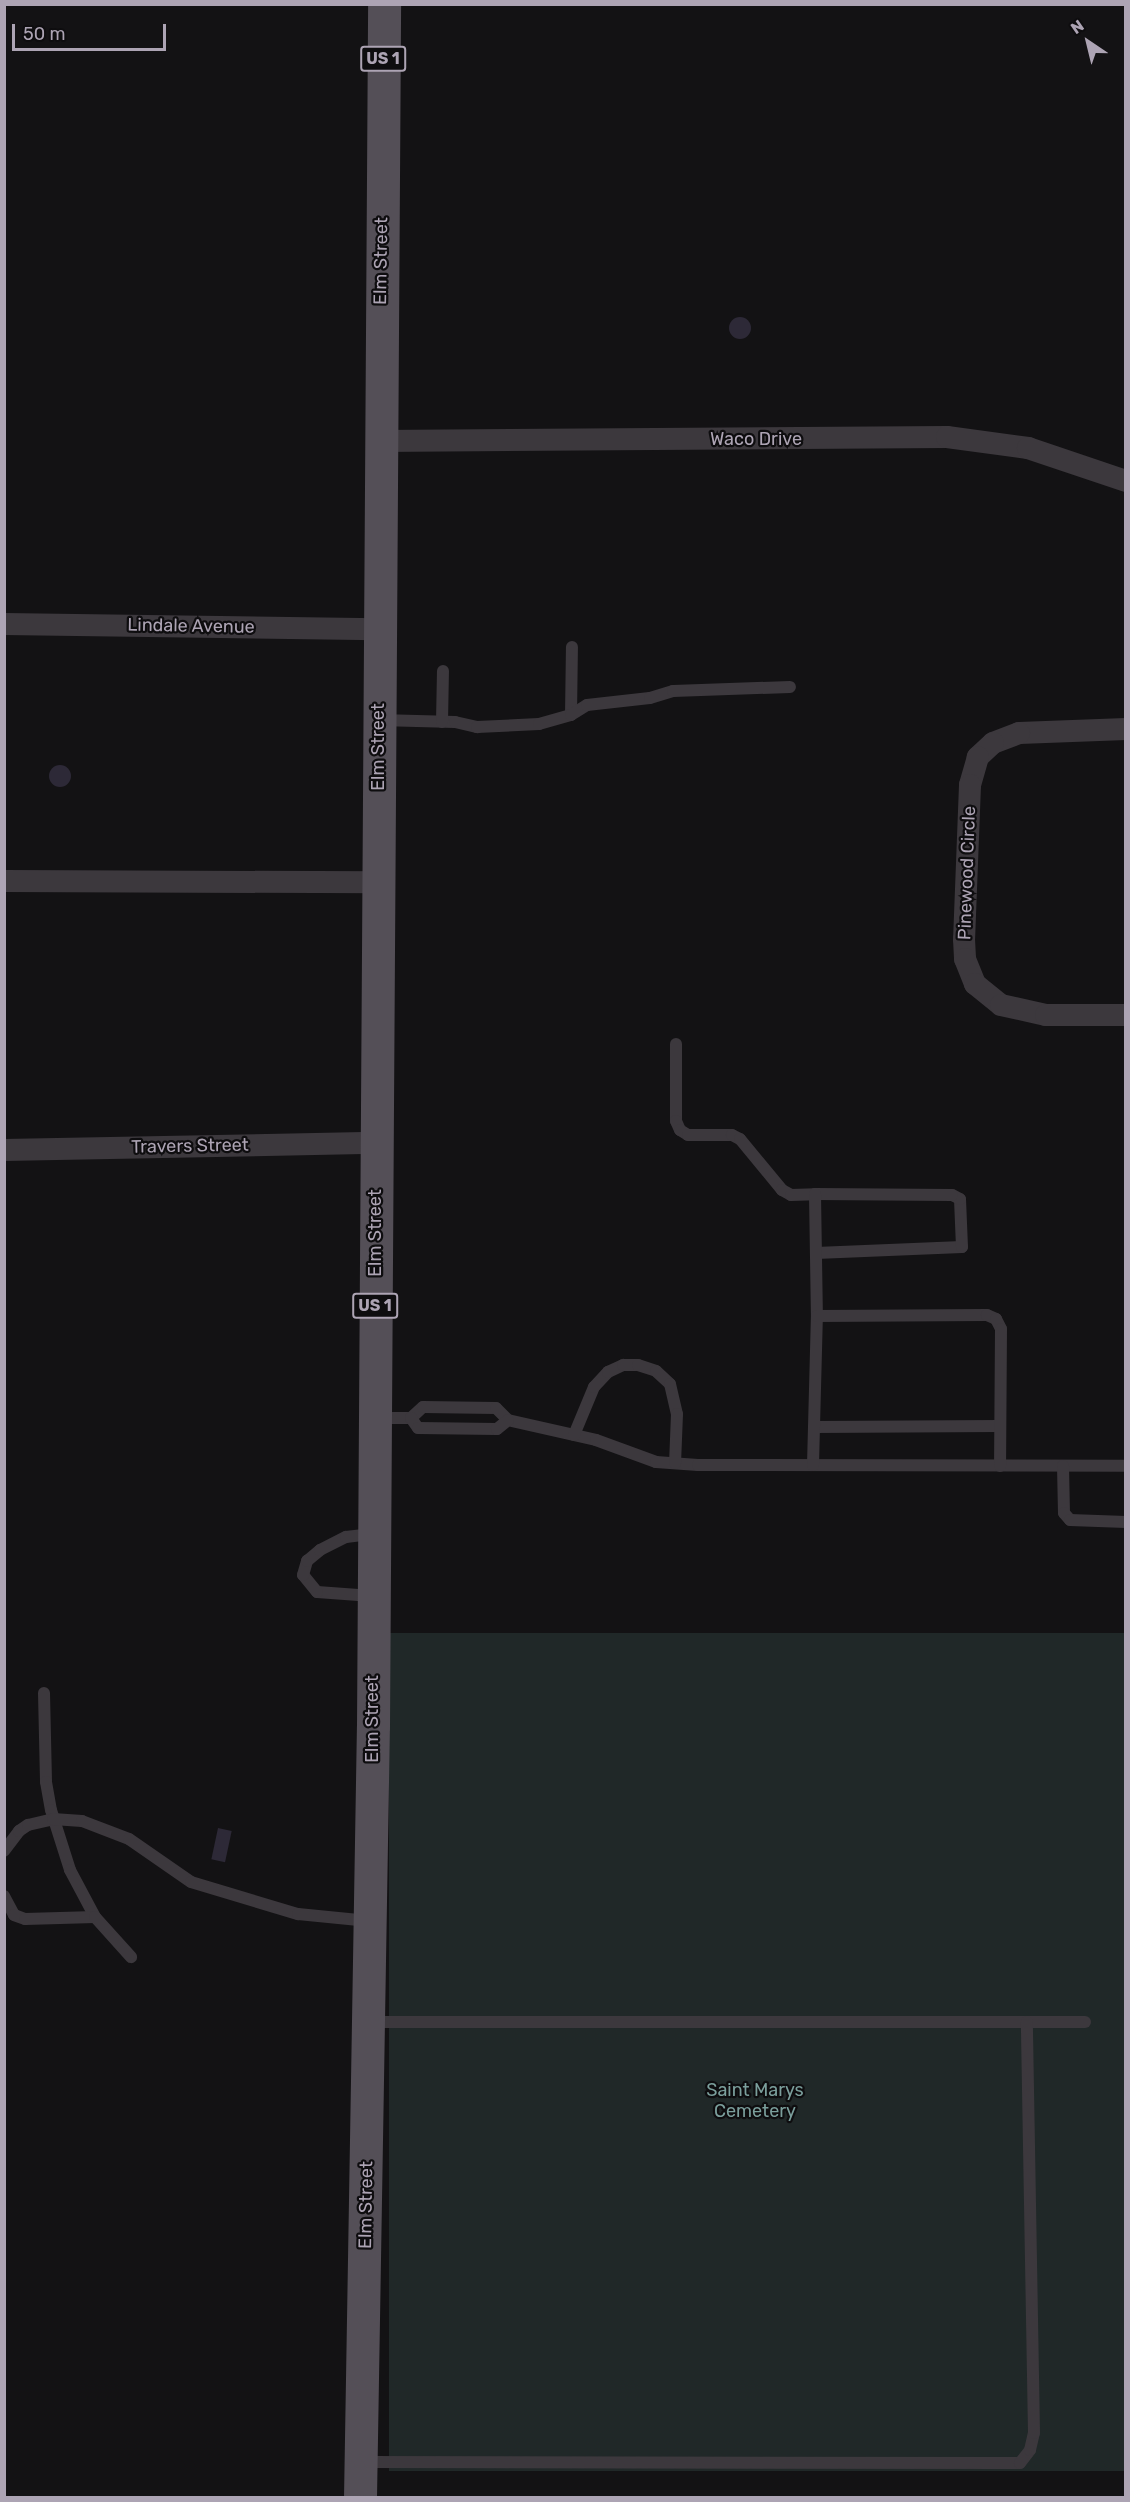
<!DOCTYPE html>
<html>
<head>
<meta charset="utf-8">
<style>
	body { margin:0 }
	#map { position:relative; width:1130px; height:2502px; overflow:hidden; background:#131214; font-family:Rubik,sans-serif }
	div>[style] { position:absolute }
	.green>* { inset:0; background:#202828; transform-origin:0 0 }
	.water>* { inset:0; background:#2d2937; transform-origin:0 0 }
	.round { border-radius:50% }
	.lane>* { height:12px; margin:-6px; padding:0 6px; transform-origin:6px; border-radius:6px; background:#3c383d }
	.street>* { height:22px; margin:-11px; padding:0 11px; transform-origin:11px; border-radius:11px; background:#3c383d }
	.primary>* { height:33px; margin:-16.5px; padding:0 16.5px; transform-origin:16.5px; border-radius:16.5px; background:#544f57 }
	span { translate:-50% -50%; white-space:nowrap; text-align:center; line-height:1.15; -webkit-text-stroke:4.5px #0e0d0f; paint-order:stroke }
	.shield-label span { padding:2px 4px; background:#0e0d0f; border:2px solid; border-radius:4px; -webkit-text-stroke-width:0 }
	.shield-label { font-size:16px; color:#ada4b4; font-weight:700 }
	.street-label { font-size:18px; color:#ada4b4 }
	.park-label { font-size:18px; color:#7b9f9c }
	.frame { position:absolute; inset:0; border:6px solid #ada4b4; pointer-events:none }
	.north { position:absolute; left:1058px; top:12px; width:60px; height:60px; -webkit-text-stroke:4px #0e0d0f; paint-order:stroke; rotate:325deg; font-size:16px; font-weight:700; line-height:24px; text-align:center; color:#ada4b4 }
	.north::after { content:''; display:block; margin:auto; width:21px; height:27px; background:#ada4b4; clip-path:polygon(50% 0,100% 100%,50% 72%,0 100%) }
	.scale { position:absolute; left:12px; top:24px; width:154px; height:27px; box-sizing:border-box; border:3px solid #ada4b4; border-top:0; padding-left:8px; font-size:18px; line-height:21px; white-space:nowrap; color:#ada4b4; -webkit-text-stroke:4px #0e0d0f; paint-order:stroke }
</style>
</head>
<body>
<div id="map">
	<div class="green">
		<i style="left:389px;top:1633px;width:736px;height:838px"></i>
	</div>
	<div class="water">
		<i class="round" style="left:729px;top:317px;width:22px;height:22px"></i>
		<i class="round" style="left:49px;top:765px;width:22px;height:22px"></i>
		<i style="left:218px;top:1828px;width:14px;height:32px;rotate:12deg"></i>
	</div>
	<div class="lane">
		<i style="left:571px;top:715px;width:68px;rotate:-89.2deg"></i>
		<i style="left:379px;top:720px;width:76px;rotate:1.5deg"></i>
		<i style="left:455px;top:722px;width:23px;rotate:13deg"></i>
		<i style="left:477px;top:727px;width:62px;rotate:-2.8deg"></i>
		<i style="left:539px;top:724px;width:33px;rotate:-16deg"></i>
		<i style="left:571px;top:715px;width:19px;rotate:-32deg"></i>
		<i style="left:587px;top:705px;width:63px;rotate:-6.3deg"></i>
		<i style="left:650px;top:698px;width:24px;rotate:-17deg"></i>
		<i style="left:673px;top:691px;width:117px;rotate:-2deg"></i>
		<i style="left:442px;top:722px;width:51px;rotate:-88.9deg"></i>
		<i style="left:676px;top:1044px;width:77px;rotate:90deg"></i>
		<i style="left:676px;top:1121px;width:10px;rotate:66deg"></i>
		<i style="left:680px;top:1130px;width:9px;rotate:32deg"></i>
		<i style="left:688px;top:1135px;width:44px"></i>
		<i style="left:732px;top:1135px;width:9px;rotate:27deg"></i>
		<i style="left:740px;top:1139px;width:66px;rotate:50.5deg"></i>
		<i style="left:782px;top:1190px;width:10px;rotate:29deg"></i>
		<i style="left:791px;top:1195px;width:24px;rotate:-2deg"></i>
		<i style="left:816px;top:1253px;width:146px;rotate:-2.4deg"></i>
		<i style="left:962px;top:1247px;width:48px;rotate:-92.4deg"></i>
		<i style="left:960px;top:1199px;width:9px;rotate:-153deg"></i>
		<i style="left:952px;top:1195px;width:137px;rotate:-179.6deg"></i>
		<i style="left:815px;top:1194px;width:122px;rotate:89.1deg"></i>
		<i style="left:376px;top:1418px;width:35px"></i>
		<i style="left:411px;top:1418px;width:16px;rotate:-43deg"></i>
		<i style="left:423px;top:1407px;width:73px;rotate:0.8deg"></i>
		<i style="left:496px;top:1408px;width:17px;rotate:45deg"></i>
		<i style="left:508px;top:1420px;width:90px;rotate:12.8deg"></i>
		<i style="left:596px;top:1440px;width:64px;rotate:20.1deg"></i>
		<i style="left:656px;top:1462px;width:42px;rotate:4.1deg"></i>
		<i style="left:698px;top:1465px;width:428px;rotate:0.1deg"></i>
		<i style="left:411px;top:1418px;width:12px;rotate:55deg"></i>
		<i style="left:418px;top:1428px;width:79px;rotate:0.7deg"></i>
		<i style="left:497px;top:1429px;width:14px;rotate:-39deg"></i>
		<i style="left:814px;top:1427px;width:186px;rotate:-0.3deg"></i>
		<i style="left:574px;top:1435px;width:52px;rotate:-67.4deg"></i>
		<i style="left:594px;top:1387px;width:21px;rotate:-47deg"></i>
		<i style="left:608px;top:1372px;width:17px;rotate:-25deg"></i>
		<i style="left:623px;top:1365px;width:15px"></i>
		<i style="left:638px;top:1365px;width:19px;rotate:18deg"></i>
		<i style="left:656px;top:1371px;width:19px;rotate:43deg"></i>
		<i style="left:670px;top:1384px;width:31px;rotate:77deg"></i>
		<i style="left:677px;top:1414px;width:49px;rotate:92.3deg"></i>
		<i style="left:813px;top:1465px;width:149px;rotate:-88.5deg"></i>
		<i style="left:817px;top:1316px;width:170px;rotate:-0.3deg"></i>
		<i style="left:987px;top:1315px;width:10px;rotate:24deg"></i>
		<i style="left:996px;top:1319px;width:11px;rotate:63deg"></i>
		<i style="left:1001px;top:1329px;width:137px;rotate:90.4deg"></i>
		<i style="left:1063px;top:1466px;width:47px;rotate:88.8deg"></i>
		<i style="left:1064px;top:1513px;width:9px;rotate:49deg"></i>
		<i style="left:1070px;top:1520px;width:56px;rotate:2deg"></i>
		<i style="left:372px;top:1596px;width:55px;rotate:-175.8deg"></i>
		<i style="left:317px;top:1592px;width:22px;rotate:-129deg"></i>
		<i style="left:303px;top:1575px;width:15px;rotate:-74deg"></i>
		<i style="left:307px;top:1561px;width:17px;rotate:-40deg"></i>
		<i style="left:320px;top:1550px;width:29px;rotate:-27deg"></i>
		<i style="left:346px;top:1537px;width:26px;rotate:-7deg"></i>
		<i style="left:44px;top:1693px;width:89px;rotate:88.7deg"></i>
		<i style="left:46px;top:1782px;width:28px;rotate:80deg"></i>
		<i style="left:51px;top:1810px;width:63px;rotate:72.4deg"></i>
		<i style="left:70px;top:1870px;width:53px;rotate:62deg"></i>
		<i style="left:4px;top:1851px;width:25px;rotate:-53deg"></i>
		<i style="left:19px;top:1831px;width:11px;rotate:-34deg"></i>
		<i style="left:28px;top:1825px;width:26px;rotate:-13deg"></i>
		<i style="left:53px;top:1819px;width:29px;rotate:4deg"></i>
		<i style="left:82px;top:1821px;width:50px;rotate:21deg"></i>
		<i style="left:129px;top:1839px;width:75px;rotate:34.7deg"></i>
		<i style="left:191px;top:1882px;width:112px;rotate:16.7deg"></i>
		<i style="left:298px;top:1914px;width:71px;rotate:5.6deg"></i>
		<i style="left:4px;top:1896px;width:21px;rotate:62deg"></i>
		<i style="left:14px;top:1915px;width:12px;rotate:20deg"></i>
		<i style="left:25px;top:1919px;width:70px;rotate:-1.6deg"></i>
		<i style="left:95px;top:1917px;width:54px;rotate:48deg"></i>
		<i style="left:370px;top:2022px;width:715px"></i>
		<i style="left:362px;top:2462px;width:658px;rotate:0.09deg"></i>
		<i style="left:1020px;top:2463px;width:16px;rotate:-52deg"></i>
		<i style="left:1030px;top:2450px;width:17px;rotate:-77deg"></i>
		<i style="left:1034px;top:2433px;width:411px;rotate:-91deg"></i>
	</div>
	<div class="street">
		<i style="left:380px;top:441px;width:567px;rotate:-0.4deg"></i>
		<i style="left:947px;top:437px;width:82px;rotate:7.7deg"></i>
		<i style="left:1028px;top:448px;width:103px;rotate:18.6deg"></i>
		<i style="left:4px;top:624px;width:374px;rotate:0.8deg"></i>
		<i style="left:1126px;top:729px;width:107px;rotate:177.9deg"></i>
		<i style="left:1019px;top:733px;width:28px;rotate:159deg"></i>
		<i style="left:993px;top:743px;width:21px;rotate:137deg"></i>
		<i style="left:978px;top:757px;width:29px;rotate:106deg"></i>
		<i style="left:970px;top:785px;width:154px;rotate:92.2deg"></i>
		<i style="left:964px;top:939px;width:20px;rotate:87deg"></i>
		<i style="left:965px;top:959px;width:27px;rotate:68deg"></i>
		<i style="left:975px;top:984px;width:33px;rotate:39deg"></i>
		<i style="left:1001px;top:1005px;width:46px;rotate:12.5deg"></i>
		<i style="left:1046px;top:1015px;width:80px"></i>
		<i style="left:4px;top:881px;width:374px;rotate:0.2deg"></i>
		<i style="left:4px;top:1150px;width:372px;rotate:-1.1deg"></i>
	</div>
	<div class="primary">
		<i style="left:360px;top:2498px;width:772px;rotate:-89.04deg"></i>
		<i style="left:373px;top:1726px;width:1722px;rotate:-89.63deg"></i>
	</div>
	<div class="shield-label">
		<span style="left:383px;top:59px">US 1</span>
		<span style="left:375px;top:1306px">US 1</span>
	</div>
	<div class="street-label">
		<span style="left:381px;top:261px;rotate:-89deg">Elm Street</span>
		<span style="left:756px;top:439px">Waco Drive</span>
		<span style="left:191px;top:626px;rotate:1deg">Lindale Avenue</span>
		<span style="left:378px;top:747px;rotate:-90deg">Elm Street</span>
		<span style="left:967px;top:873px;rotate:-88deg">Pinewood Circle</span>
		<span style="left:190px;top:1146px;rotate:-1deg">Travers Street</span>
		<span style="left:375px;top:1233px;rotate:-90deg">Elm Street</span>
		<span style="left:372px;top:1719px;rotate:-90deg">Elm Street</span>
		<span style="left:366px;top:2205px;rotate:-89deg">Elm Street</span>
	</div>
	<div class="park-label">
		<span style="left:755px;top:2101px">Saint Marys<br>Cemetery</span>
	</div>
	<div class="frame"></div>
	<div class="north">N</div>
	<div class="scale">50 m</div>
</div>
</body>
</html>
